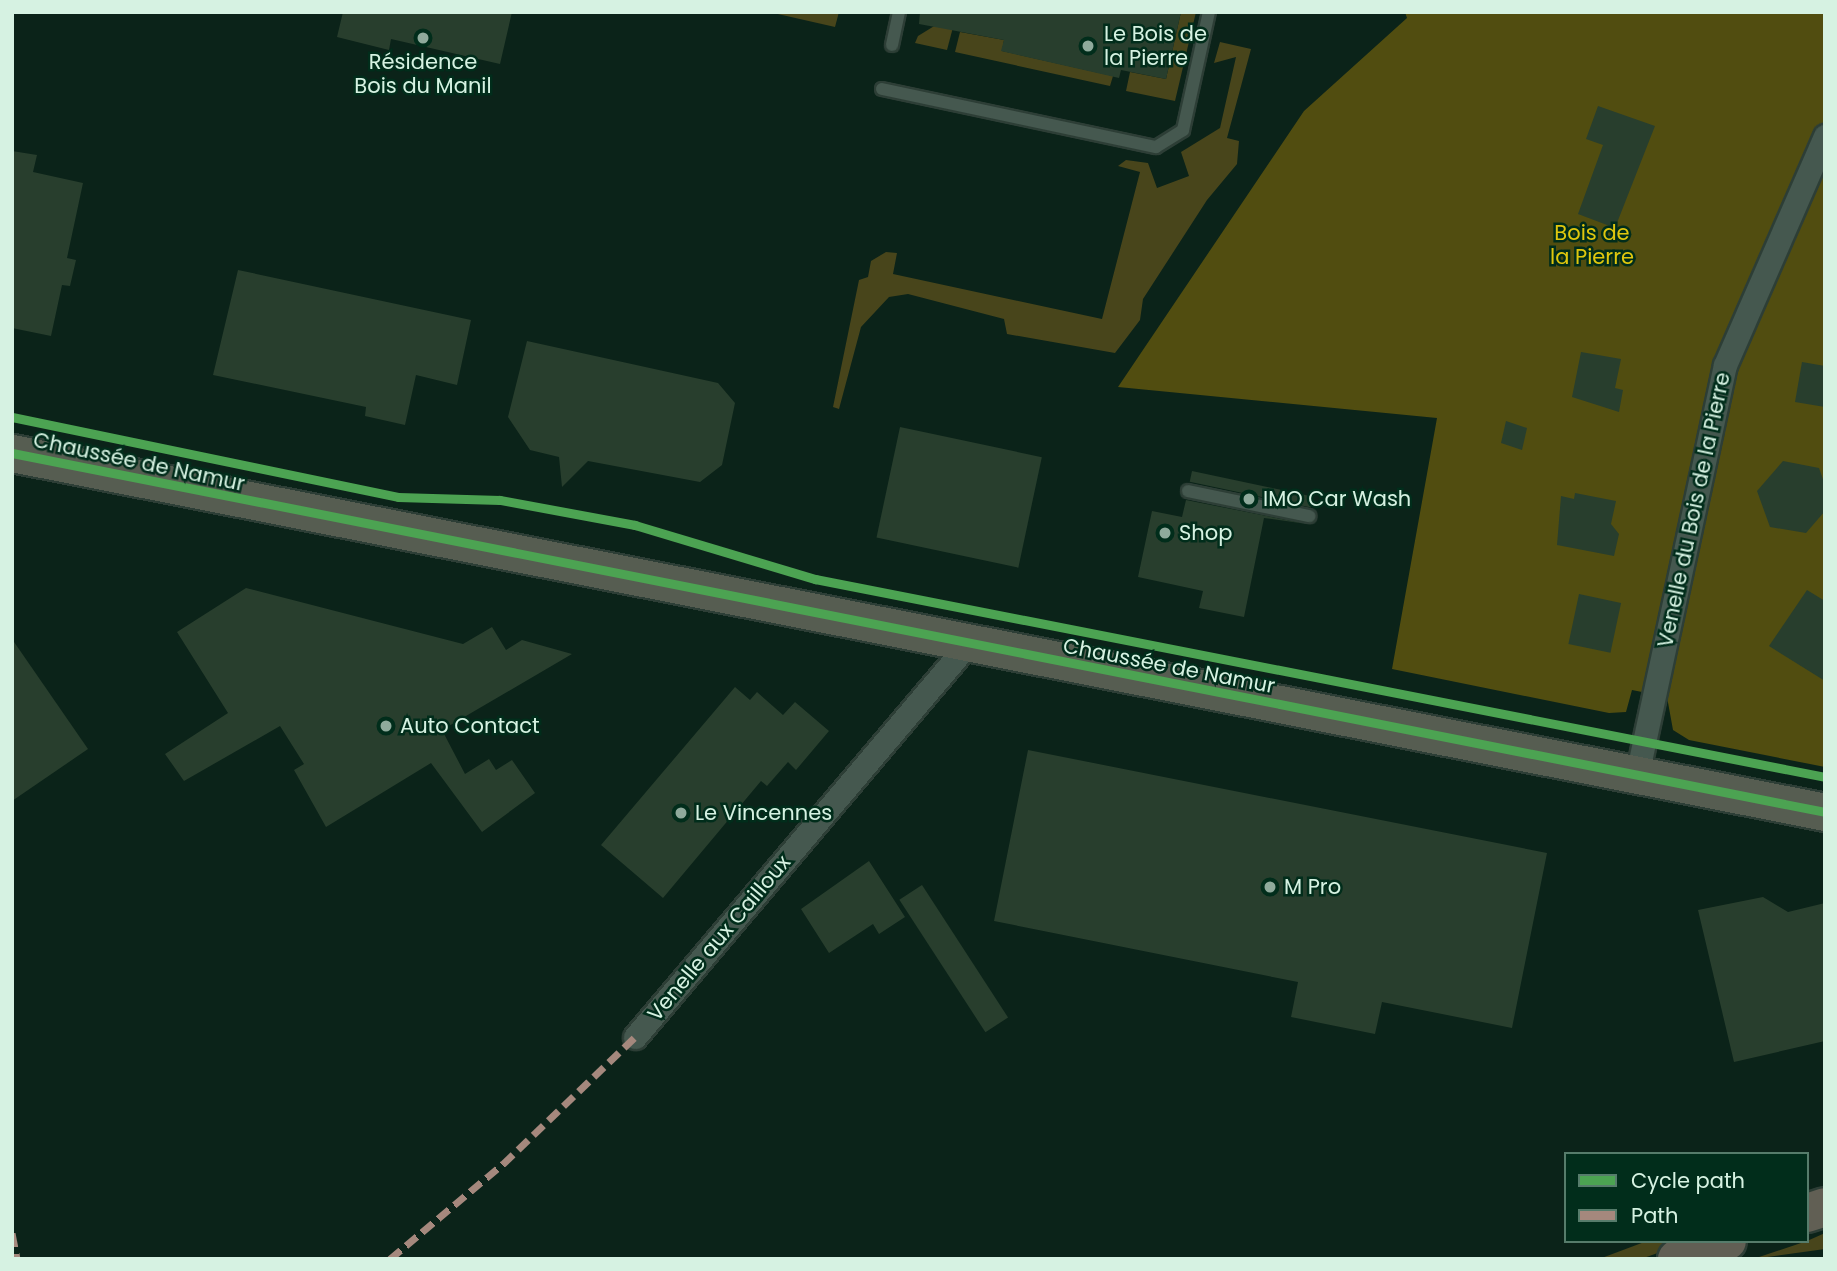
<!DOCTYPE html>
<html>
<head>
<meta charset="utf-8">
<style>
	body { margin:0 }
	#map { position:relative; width:1837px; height:1271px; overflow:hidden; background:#0b2319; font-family:Poppins,sans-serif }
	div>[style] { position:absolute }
	.green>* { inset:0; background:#48451b }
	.forest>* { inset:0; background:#514d10 }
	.building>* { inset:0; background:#283e2d; transform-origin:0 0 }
	.roads { filter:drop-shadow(2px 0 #2d3e36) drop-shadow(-2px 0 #2d3e36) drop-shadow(0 2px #2d3e36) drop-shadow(0 -2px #2d3e36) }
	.service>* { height:12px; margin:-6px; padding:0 6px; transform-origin:6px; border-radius:6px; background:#45584f }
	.minor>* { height:23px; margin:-11.5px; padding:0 11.5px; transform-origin:11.5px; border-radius:11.5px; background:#45584f }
	.primary>* { height:37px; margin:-18.5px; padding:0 18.5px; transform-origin:18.5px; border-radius:18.5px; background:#565d51 }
	.motorway>* { height:38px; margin:-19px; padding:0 19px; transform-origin:19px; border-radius:19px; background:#615f54 }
	.quiet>* { height:7px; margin-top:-3.5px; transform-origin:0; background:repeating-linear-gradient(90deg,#a5887d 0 14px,transparent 0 21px) }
	.cycleway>* { height:9px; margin:-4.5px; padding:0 4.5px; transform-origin:4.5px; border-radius:4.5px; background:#4ca352 }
	.dots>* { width:19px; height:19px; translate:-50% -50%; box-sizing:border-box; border:4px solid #012d1b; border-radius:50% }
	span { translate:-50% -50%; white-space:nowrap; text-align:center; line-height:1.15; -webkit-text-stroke:5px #012d1b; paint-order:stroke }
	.poi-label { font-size:21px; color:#d6f2e2 }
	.left { translate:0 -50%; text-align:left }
	.park-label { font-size:21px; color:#dfc70e }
	.street-label { font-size:21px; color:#d6f2e2 }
	.frame { position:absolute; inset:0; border:14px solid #d6f2e2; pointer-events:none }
	.legend { position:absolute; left:1564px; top:1152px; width:245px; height:91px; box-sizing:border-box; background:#012d1b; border:2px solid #567c6b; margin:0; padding:9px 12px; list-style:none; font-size:21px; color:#d6f2e2 }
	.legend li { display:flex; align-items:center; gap:14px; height:35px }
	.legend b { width:35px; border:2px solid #567c6b }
</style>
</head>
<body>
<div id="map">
	<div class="green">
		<i style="clip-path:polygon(769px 12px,839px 12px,835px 27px)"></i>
		<i style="clip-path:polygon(957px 12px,947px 50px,915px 43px,918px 36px)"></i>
		<i style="clip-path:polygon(1181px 12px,1196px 12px,1175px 101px,1126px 91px,1130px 72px,1166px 79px)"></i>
		<i style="clip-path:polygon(960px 32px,1004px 40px,1002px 51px,1113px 76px,1110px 86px,955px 52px)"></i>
		<i style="clip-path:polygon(1220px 42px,1251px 49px,1227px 138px,1239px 141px,1237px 164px,1207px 200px,1143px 299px,1140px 320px,1115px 353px,1007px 334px,1004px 319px,908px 294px,889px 297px,861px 327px,839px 409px,833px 407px,859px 280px,868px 277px,871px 261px,886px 252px,897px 253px,893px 274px,1102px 319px,1140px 172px,1118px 166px,1126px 160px,1148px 163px,1157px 188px,1189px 176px,1181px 152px,1220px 128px,1236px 57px,1214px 63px)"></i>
		<i style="clip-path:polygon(1825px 1233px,1825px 1249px,1753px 1259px,1807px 1241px)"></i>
		<i style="clip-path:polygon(1647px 1241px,1691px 1241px,1641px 1259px,1599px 1259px)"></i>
	</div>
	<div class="forest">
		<i style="clip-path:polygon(1405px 12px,1825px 12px,1825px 767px,1689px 740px,1673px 730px,1667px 697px,1632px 690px,1626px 712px,1609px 713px,1392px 669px,1437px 418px,1118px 387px,1304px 111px,1407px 18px)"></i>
	</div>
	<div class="building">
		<i style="clip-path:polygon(343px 12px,512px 12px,500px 64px,391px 39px,389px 50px,337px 37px)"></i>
		<i style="clip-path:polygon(920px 12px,1181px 12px,1166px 79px,1121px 70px,1119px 78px,1001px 51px,1004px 40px,919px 24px)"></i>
		<i style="clip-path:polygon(1598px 106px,1655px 126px,1615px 228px,1578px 214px,1603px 145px,1586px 139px)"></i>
		<i style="clip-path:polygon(12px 151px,37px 155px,33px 172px,83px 183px,67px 258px,76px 260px,70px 286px,62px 285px,51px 336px,12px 328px)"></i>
		<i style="clip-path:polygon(238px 270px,471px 320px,457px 385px,416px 375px,405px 425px,365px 416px,366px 407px,213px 375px)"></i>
		<i style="clip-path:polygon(527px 341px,718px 383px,735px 403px,722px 465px,700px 482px,588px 461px,562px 487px,559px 457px,530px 450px,508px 417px)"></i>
		<i style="clip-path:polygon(1581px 352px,1621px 359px,1615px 388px,1623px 390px,1619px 412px,1572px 397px)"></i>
		<i style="clip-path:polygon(1802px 362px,1825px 366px,1825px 407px,1795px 402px)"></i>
		<i style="clip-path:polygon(1506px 421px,1527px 428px,1522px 450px,1501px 443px)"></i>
		<i style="left:900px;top:427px;width:145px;height:113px;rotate:12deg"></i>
		<i style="clip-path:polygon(1783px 461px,1819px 468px,1825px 485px,1825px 511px,1806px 533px,1770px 527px,1757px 491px)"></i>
		<i style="left:1192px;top:471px;width:124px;height:11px;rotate:12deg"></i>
		<i style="clip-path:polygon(1575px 493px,1616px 501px,1611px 524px,1619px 534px,1614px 556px,1557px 545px,1561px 496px,1574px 499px)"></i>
		<i style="clip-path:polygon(1186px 500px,1307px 524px,1264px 518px,1244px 617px,1199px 608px,1203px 591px,1138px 577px,1152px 511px,1182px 517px)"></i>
		<i style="clip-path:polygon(246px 588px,463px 644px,492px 627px,506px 650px,522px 640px,572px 654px,442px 730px,465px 774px,489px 759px,496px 770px,512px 760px,535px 793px,482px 832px,431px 763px,326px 827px,294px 770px,304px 764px,280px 726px,184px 781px,165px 754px,228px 713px,177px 632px)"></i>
		<i style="clip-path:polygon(1807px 590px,1825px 601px,1825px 681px,1769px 646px)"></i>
		<i style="left:1579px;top:594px;width:43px;height:51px;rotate:12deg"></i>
		<i style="clip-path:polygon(12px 639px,88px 749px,12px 801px)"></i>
		<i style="clip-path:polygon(735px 687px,750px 700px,757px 692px,783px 715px,795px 702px,829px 731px,796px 770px,788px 762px,767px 786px,761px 781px,663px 898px,601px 845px)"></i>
		<i style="clip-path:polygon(1028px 750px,1547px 853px,1512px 1028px,1382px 1002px,1375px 1034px,1291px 1017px,1298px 982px,994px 921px)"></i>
		<i style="clip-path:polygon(869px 861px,905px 917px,879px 934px,873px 924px,829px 953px,801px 909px)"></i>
		<i style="left:922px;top:885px;width:158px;height:27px;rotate:57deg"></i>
		<i style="clip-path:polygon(1763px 897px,1788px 912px,1825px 903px,1825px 1041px,1734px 1062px,1698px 910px)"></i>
	</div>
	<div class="roads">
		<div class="service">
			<i style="left:892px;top:45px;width:34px;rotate:-78deg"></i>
			<i style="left:882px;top:89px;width:280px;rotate:12deg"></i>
			<i style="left:1156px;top:147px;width:32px;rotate:-32deg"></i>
			<i style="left:1183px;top:130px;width:121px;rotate:-77.6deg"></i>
			<i style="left:1188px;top:491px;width:124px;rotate:11.7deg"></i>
		</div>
		<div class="minor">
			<i style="left:1637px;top:775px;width:419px;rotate:-77.9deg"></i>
			<i style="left:1725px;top:365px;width:250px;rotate:-66.4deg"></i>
			<i style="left:635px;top:1037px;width:514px;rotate:-49.74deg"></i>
		</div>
		<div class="primary">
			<i style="left:12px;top:453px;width:1848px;rotate:11.2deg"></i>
		</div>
		<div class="motorway">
			<i style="left:1807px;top:1213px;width:19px;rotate:-18deg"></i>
			<i style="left:1677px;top:1259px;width:53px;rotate:-19.8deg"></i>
		</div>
	</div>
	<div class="quiet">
		<i style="left:12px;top:1233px;width:26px;rotate:79deg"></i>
		<i style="left:390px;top:1259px;width:148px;rotate:-40.1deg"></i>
		<i style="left:503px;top:1164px;width:183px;rotate:-43.9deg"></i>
	</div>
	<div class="cycleway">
		<i style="left:12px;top:417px;width:394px;rotate:11.7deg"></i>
		<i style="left:398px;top:497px;width:102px;rotate:1.7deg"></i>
		<i style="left:500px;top:500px;width:137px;rotate:10.5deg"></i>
		<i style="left:635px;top:525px;width:188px;rotate:16.7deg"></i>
		<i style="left:815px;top:579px;width:1029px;rotate:11.09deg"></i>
		<i style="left:12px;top:453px;width:1848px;rotate:11.2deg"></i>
	</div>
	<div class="dots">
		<i style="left:423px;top:38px;background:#8faa9c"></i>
		<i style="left:1088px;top:46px;background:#8faa9c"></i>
		<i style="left:1249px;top:499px;background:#8faa9c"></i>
		<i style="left:1165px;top:533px;background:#8faa9c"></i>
		<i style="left:386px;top:726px;background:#8faa9c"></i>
		<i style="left:681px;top:813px;background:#8faa9c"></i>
		<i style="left:1270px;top:887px;background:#8faa9c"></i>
	</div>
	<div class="poi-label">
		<span class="left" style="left:1104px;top:46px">Le Bois de<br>la Pierre</span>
		<span style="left:423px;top:74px">Résidence<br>Bois du Manil</span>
		<span class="left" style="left:1263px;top:499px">IMO Car Wash</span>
		<span class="left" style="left:1179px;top:533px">Shop</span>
		<span class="left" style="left:400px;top:726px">Auto Contact</span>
		<span class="left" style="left:695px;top:813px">Le Vincennes</span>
		<span class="left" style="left:1284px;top:887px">M Pro</span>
	</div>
	<div class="park-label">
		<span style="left:1592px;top:245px">Bois de<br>la Pierre</span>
	</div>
	<div class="street-label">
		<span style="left:139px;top:462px;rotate:12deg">Chaussée de Namur</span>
		<span style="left:1694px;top:510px;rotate:-78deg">Venelle du Bois de la Pierre</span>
		<span style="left:1169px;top:666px;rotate:11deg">Chaussée de Namur</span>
		<span style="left:719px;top:938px;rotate:-50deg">Venelle aux Cailloux</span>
	</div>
	<div class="frame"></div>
	<ul class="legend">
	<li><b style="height:9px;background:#4ca352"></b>Cycle path</li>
	<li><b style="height:9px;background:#a5887d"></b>Path</li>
	</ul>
</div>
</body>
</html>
